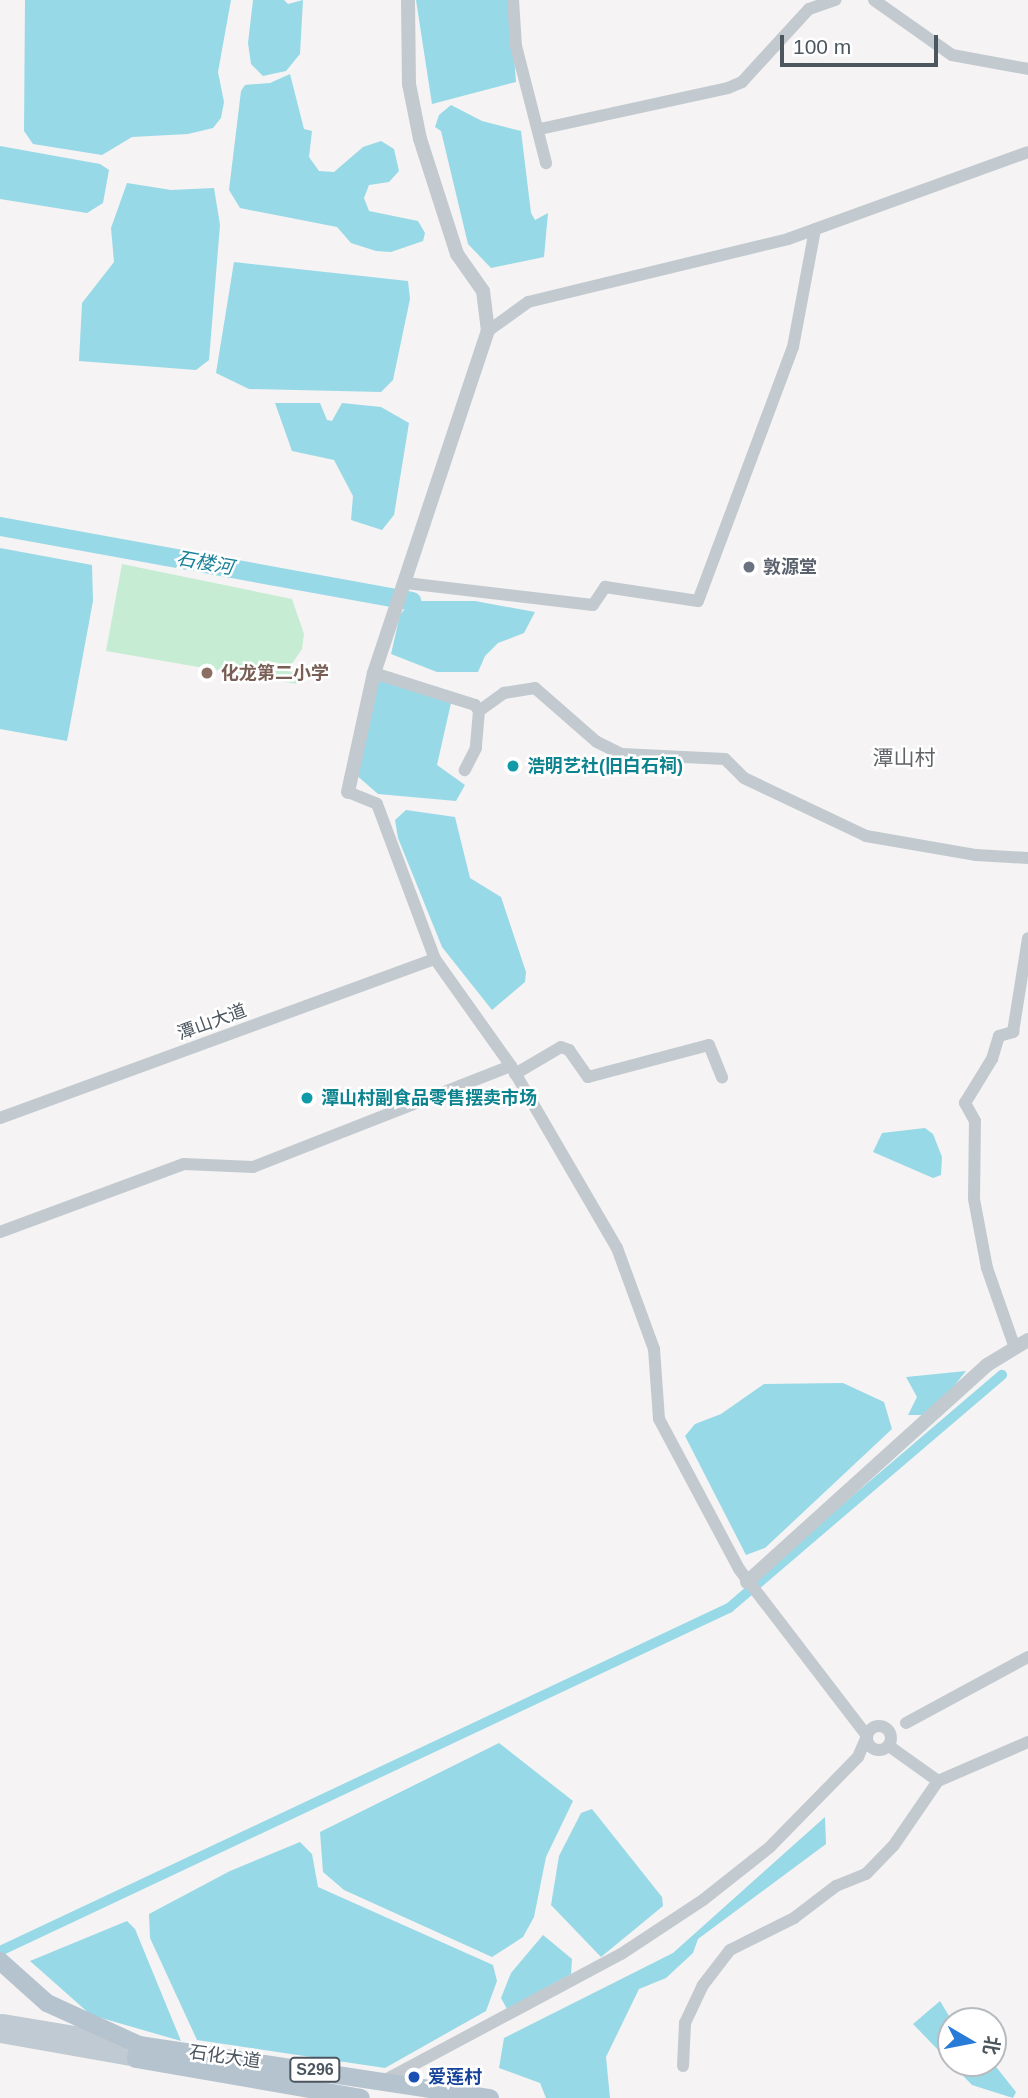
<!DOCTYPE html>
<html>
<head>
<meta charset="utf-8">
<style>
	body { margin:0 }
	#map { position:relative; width:1028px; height:2098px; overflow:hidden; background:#f5f3f3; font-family:Helvetica,"Noto Sans SC",sans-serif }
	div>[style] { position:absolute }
	.green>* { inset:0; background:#c6edd4 }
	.water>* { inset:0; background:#97d9e7 }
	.canal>* { height:10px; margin:-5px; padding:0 5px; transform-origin:5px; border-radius:5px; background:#97d9e7 }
	.river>* { height:19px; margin:-9.5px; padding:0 9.5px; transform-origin:9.5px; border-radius:9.5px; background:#97d9e7 }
	.minor>* { height:12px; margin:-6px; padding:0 6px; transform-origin:6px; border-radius:6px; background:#c2cad0 }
	.minor>.ring { margin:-6px; padding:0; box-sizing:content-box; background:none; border:12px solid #c2cad0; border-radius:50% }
	.tertiary>* { height:14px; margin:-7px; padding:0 7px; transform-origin:7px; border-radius:7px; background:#c2cad0 }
	.secondary>* { height:16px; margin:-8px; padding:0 8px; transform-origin:8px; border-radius:8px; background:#c0cad2 }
	.primary>* { height:18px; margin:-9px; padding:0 9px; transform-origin:9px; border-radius:9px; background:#b5c3cf }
	.dots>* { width:19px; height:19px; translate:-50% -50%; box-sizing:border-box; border:4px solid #fff; border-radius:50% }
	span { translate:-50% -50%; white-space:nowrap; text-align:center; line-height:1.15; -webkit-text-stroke:5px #fff; paint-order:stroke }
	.shield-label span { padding:2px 5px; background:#fff; border:2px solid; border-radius:5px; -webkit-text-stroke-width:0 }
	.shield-label { font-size:16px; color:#4c565f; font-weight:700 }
	.worship-label { font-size:18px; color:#5b616d; font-weight:700 }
	.left { translate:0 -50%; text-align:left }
	.education-label { font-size:18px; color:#785e54; font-weight:700 }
	.culture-label { font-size:18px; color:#0d838f; font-weight:700 }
	.street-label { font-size:18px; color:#4c565f }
	.transit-label { font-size:18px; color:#164399; font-weight:700 }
	.water-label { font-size:19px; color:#178197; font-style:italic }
	.quarter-label { font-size:21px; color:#606367 }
	.north { position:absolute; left:937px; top:2007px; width:70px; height:70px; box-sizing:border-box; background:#fff; border:2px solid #b7bbbf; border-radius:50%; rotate:100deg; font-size:19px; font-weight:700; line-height:28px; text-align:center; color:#4c565f }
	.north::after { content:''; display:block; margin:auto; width:24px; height:32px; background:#297bd8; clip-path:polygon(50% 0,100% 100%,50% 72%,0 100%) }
	.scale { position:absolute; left:780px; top:35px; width:158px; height:32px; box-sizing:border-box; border:4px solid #4c565f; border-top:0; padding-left:9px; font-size:21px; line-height:24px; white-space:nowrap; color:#4c565f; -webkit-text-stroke:5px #fff; paint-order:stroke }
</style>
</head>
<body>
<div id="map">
	<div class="green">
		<i style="clip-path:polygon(122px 564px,292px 599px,304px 634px,302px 649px,287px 671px,299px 673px,297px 684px,106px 651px)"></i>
	</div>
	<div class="water">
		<i style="clip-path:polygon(25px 0,231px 0,218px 72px,224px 102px,221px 118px,213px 128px,188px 134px,132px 137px,102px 155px,33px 144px,24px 131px)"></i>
		<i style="clip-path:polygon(253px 0,284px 0,288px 4px,303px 0,300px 54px,286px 71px,263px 76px,251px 64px,248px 43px)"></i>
		<i style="clip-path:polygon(416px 0,510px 0,516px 82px,432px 104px)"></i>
		<i style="clip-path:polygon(290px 74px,304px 129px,312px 131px,309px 157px,319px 171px,334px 172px,363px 147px,381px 141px,394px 149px,399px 171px,389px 182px,369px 185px,364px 198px,369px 211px,418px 221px,425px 233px,423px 241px,391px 252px,376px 251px,351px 243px,337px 227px,240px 208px,229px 190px,241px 91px,245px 85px,270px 83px)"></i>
		<i style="clip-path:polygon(451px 105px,482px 121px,521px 131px,531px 213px,535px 220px,548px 213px,544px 257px,491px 268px,468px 244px,441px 131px,435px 127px,439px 115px)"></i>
		<i style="clip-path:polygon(0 146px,100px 164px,109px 170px,103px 203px,87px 213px,0 199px)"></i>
		<i style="clip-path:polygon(127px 183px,171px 190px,214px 188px,220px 225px,209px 360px,196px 370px,79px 361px,82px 303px,114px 262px,111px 228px)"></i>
		<i style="clip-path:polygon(234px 262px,408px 281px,410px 299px,393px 380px,381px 392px,249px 389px,216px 373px)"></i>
		<i style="clip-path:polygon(275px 403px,320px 403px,327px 420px,332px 421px,342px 403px,381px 407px,409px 423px,394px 515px,382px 530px,351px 520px,353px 496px,334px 460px,292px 451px)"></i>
		<i style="clip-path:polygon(0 548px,92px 565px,93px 601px,67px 741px,0 729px)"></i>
		<i style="clip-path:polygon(411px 601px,475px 601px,535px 612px,524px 633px,498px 643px,485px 656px,478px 672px,437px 672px,391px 654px,400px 615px)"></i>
		<i style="clip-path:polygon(385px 680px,451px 703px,437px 765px,465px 785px,456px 801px,378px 794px,354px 773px,376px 682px)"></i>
		<i style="clip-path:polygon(406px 810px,455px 817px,470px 878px,501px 897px,526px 972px,525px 982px,492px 1010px,442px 947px,398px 838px,395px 820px)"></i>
		<i style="clip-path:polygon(925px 1128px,933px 1134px,942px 1157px,941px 1175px,933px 1178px,873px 1152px,882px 1133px)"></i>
		<i style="clip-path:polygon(966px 1371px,946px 1396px,922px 1415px,908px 1415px,917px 1397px,906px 1377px)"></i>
		<i style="clip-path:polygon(843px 1383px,884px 1402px,892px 1429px,765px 1548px,746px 1555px,685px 1436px,695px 1424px,721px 1414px,764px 1384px)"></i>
		<i style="clip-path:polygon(499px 1743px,573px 1801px,546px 1857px,534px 1917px,523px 1937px,492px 1957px,344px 1890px,323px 1872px,320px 1832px)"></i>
		<i style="clip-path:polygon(592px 1809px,662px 1897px,663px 1906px,601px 1957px,551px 1905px,559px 1856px,581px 1813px)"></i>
		<i style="clip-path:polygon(825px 1817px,826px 1844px,698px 1939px,693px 1953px,666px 1978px,639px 1989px,606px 2057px,610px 2098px,546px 2098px,540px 2083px,499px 2068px,504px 2038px,673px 1953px)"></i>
		<i style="clip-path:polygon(300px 1842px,312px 1854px,318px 1887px,493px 1965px,497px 1981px,486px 2011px,385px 2068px,197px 2040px,150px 1938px,149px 1914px,230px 1871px)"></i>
		<i style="clip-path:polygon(127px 1921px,135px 1929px,181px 2041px,91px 2015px,30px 1961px)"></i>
		<i style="clip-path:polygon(543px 1935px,572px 1959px,571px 1974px,507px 2009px,501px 1998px,511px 1973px)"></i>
		<i style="clip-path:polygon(940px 2001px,952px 2021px,951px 2063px,993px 2063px,1016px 2092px,1013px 2098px,972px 2085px,913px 2024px)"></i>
	</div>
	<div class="canal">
		<i style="left:0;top:1951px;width:806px;rotate:-25.2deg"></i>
		<i style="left:729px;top:1608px;width:359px;rotate:-40.5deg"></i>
	</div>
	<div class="river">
		<i style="left:0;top:526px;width:418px;rotate:10.3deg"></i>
	</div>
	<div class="minor">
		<i style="left:513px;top:0;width:46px;rotate:86.3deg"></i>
		<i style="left:516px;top:46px;width:121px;rotate:75.6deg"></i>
		<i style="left:874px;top:0;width:95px;rotate:35.2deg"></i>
		<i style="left:952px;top:55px;width:77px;rotate:10.4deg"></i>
		<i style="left:540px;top:129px;width:192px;rotate:-12.3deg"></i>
		<i style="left:728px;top:88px;width:15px;rotate:-23deg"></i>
		<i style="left:742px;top:82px;width:99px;rotate:-47.5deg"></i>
		<i style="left:809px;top:9px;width:28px;rotate:-19deg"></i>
		<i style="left:488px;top:331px;width:49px;rotate:-35.9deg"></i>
		<i style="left:528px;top:302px;width:268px;rotate:-13.6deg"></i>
		<i style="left:788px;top:239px;width:255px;rotate:-19.9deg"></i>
		<i style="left:406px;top:583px;width:188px;rotate:6.7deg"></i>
		<i style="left:593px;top:605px;width:22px;rotate:-56deg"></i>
		<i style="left:605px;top:587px;width:94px;rotate:8.6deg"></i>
		<i style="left:698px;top:601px;width:271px;rotate:-69.5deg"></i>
		<i style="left:793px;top:347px;width:120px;rotate:-79.4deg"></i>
		<i style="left:374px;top:673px;width:106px;rotate:17.6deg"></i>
		<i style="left:475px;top:705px;width:7px;rotate:56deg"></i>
		<i style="left:479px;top:711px;width:37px;rotate:95deg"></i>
		<i style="left:476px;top:748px;width:25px;rotate:117deg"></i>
		<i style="left:479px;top:711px;width:31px;rotate:-36deg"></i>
		<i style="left:504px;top:693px;width:31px;rotate:-9deg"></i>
		<i style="left:535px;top:688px;width:82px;rotate:41.1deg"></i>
		<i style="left:597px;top:742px;width:28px;rotate:26deg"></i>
		<i style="left:622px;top:754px;width:103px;rotate:2.8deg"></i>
		<i style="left:725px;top:759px;width:27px;rotate:45deg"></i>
		<i style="left:744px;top:778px;width:135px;rotate:25.4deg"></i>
		<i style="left:866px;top:836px;width:112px;rotate:9.8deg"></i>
		<i style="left:976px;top:855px;width:52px;rotate:3.3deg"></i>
		<i style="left:348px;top:792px;width:31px;rotate:22deg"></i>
		<i style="left:377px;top:804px;width:165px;rotate:69.5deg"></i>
		<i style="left:435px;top:959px;width:131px;rotate:54.6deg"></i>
		<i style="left:511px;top:1066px;width:211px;rotate:59.8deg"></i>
		<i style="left:617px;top:1248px;width:108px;rotate:69.9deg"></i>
		<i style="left:654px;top:1349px;width:70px;rotate:85.9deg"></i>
		<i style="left:659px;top:1419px;width:170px;rotate:61.9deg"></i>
		<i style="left:739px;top:1569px;width:210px;rotate:52.5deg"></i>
		<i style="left:867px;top:1736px;width:23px;rotate:113deg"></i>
		<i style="left:858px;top:1757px;width:126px;rotate:134.4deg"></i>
		<i style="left:770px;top:1847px;width:85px;rotate:141.7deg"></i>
		<i style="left:703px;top:1900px;width:98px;rotate:146.6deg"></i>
		<i style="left:621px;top:1954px;width:268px;rotate:151.9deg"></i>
		<i style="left:515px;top:1074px;width:53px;rotate:-30.4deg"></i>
		<i style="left:561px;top:1047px;width:9px;rotate:21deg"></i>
		<i style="left:569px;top:1050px;width:33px;rotate:55deg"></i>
		<i style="left:588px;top:1077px;width:125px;rotate:-14.8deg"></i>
		<i style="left:709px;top:1045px;width:35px;rotate:68deg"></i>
		<i style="left:0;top:1118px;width:463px;rotate:-20.1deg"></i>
		<i style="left:0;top:1232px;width:196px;rotate:-20.3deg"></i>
		<i style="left:184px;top:1164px;width:69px;rotate:2.5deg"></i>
		<i style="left:253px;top:1167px;width:277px;rotate:-21.4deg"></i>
		<i style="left:1015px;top:1348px;width:85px;rotate:-109.3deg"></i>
		<i style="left:987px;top:1268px;width:70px;rotate:-100.7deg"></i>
		<i style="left:974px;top:1199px;width:78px;rotate:-89.3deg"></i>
		<i style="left:975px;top:1121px;width:21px;rotate:-119deg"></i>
		<i style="left:965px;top:1103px;width:52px;rotate:-58.5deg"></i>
		<i style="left:992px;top:1059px;width:24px;rotate:-73deg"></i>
		<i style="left:999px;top:1036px;width:15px;rotate:-16deg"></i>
		<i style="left:1013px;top:1032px;width:95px;rotate:-80.9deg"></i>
		<i style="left:906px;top:1723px;width:139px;rotate:-28.4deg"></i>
		<i class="ring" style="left:867px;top:1726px;width:12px;height:12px"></i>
		<i style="left:938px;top:1781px;width:98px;rotate:-23.4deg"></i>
		<i style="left:683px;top:2066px;width:43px;rotate:-87.3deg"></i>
		<i style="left:685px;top:2023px;width:42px;rotate:-64.7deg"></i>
		<i style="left:703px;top:1985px;width:44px;rotate:-52.4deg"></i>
		<i style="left:730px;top:1950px;width:72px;rotate:-26.6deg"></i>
		<i style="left:794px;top:1918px;width:53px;rotate:-37.3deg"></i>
		<i style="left:836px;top:1886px;width:32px;rotate:-22deg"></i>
		<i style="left:866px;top:1874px;width:40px;rotate:-46deg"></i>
		<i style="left:894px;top:1845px;width:78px;rotate:-55.5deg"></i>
		<i style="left:938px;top:1781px;width:60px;rotate:-144.5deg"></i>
	</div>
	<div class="tertiary">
		<i style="left:348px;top:792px;width:122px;rotate:-77.7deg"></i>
		<i style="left:374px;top:673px;width:360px;rotate:-71.6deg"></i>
		<i style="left:488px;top:331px;width:40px;rotate:-97.1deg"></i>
		<i style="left:483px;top:291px;width:45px;rotate:-125.1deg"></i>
		<i style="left:457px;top:254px;width:121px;rotate:-107.8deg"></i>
		<i style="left:420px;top:139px;width:56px;rotate:-101.3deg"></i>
		<i style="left:409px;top:84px;width:84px;rotate:-90.7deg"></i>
		<i style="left:747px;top:1582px;width:324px;rotate:-42.1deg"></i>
		<i style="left:987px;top:1365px;width:48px;rotate:-31.4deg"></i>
	</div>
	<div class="secondary">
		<i style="left:2px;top:2022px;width:123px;rotate:9.4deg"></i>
		<i style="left:0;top:2035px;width:138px;rotate:10deg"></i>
	</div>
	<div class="primary">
		<i style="left:0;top:1961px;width:63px;rotate:41.8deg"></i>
		<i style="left:47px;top:2003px;width:101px;rotate:24.5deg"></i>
		<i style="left:139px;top:2045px;width:355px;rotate:8.6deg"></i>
		<i style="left:139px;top:2045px;width:14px;rotate:102deg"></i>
		<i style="left:136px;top:2059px;width:228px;rotate:9.8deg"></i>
	</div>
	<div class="dots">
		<i style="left:749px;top:567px;background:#6b7280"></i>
		<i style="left:207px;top:673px;background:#8d6e63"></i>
		<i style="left:513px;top:766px;background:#0f9aa8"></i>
		<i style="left:307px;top:1098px;background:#0f9aa8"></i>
		<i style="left:414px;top:2077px;background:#1a4fb4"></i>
	</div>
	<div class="shield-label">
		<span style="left:315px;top:2070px">S296</span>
	</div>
	<div class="worship-label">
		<span class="left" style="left:763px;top:567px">敦源堂</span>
	</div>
	<div class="education-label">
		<span class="left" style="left:221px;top:673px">化龙第二小学</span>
	</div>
	<div class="culture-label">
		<span class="left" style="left:527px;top:766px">浩明艺社(旧白石祠)</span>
		<span class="left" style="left:321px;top:1098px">潭山村副食品零售摆卖市场</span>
	</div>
	<div class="street-label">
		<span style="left:212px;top:1022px;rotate:-20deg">潭山大道</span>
		<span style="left:225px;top:2057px;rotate:8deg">石化大道</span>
	</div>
	<div class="transit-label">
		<span class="left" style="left:428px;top:2077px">爱莲村</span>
	</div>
	<div class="water-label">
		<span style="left:205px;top:563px;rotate:10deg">石楼河</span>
	</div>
	<div class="quarter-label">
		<span style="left:904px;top:758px">潭山村</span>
	</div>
	<div class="north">北</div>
	<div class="scale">100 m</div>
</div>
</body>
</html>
